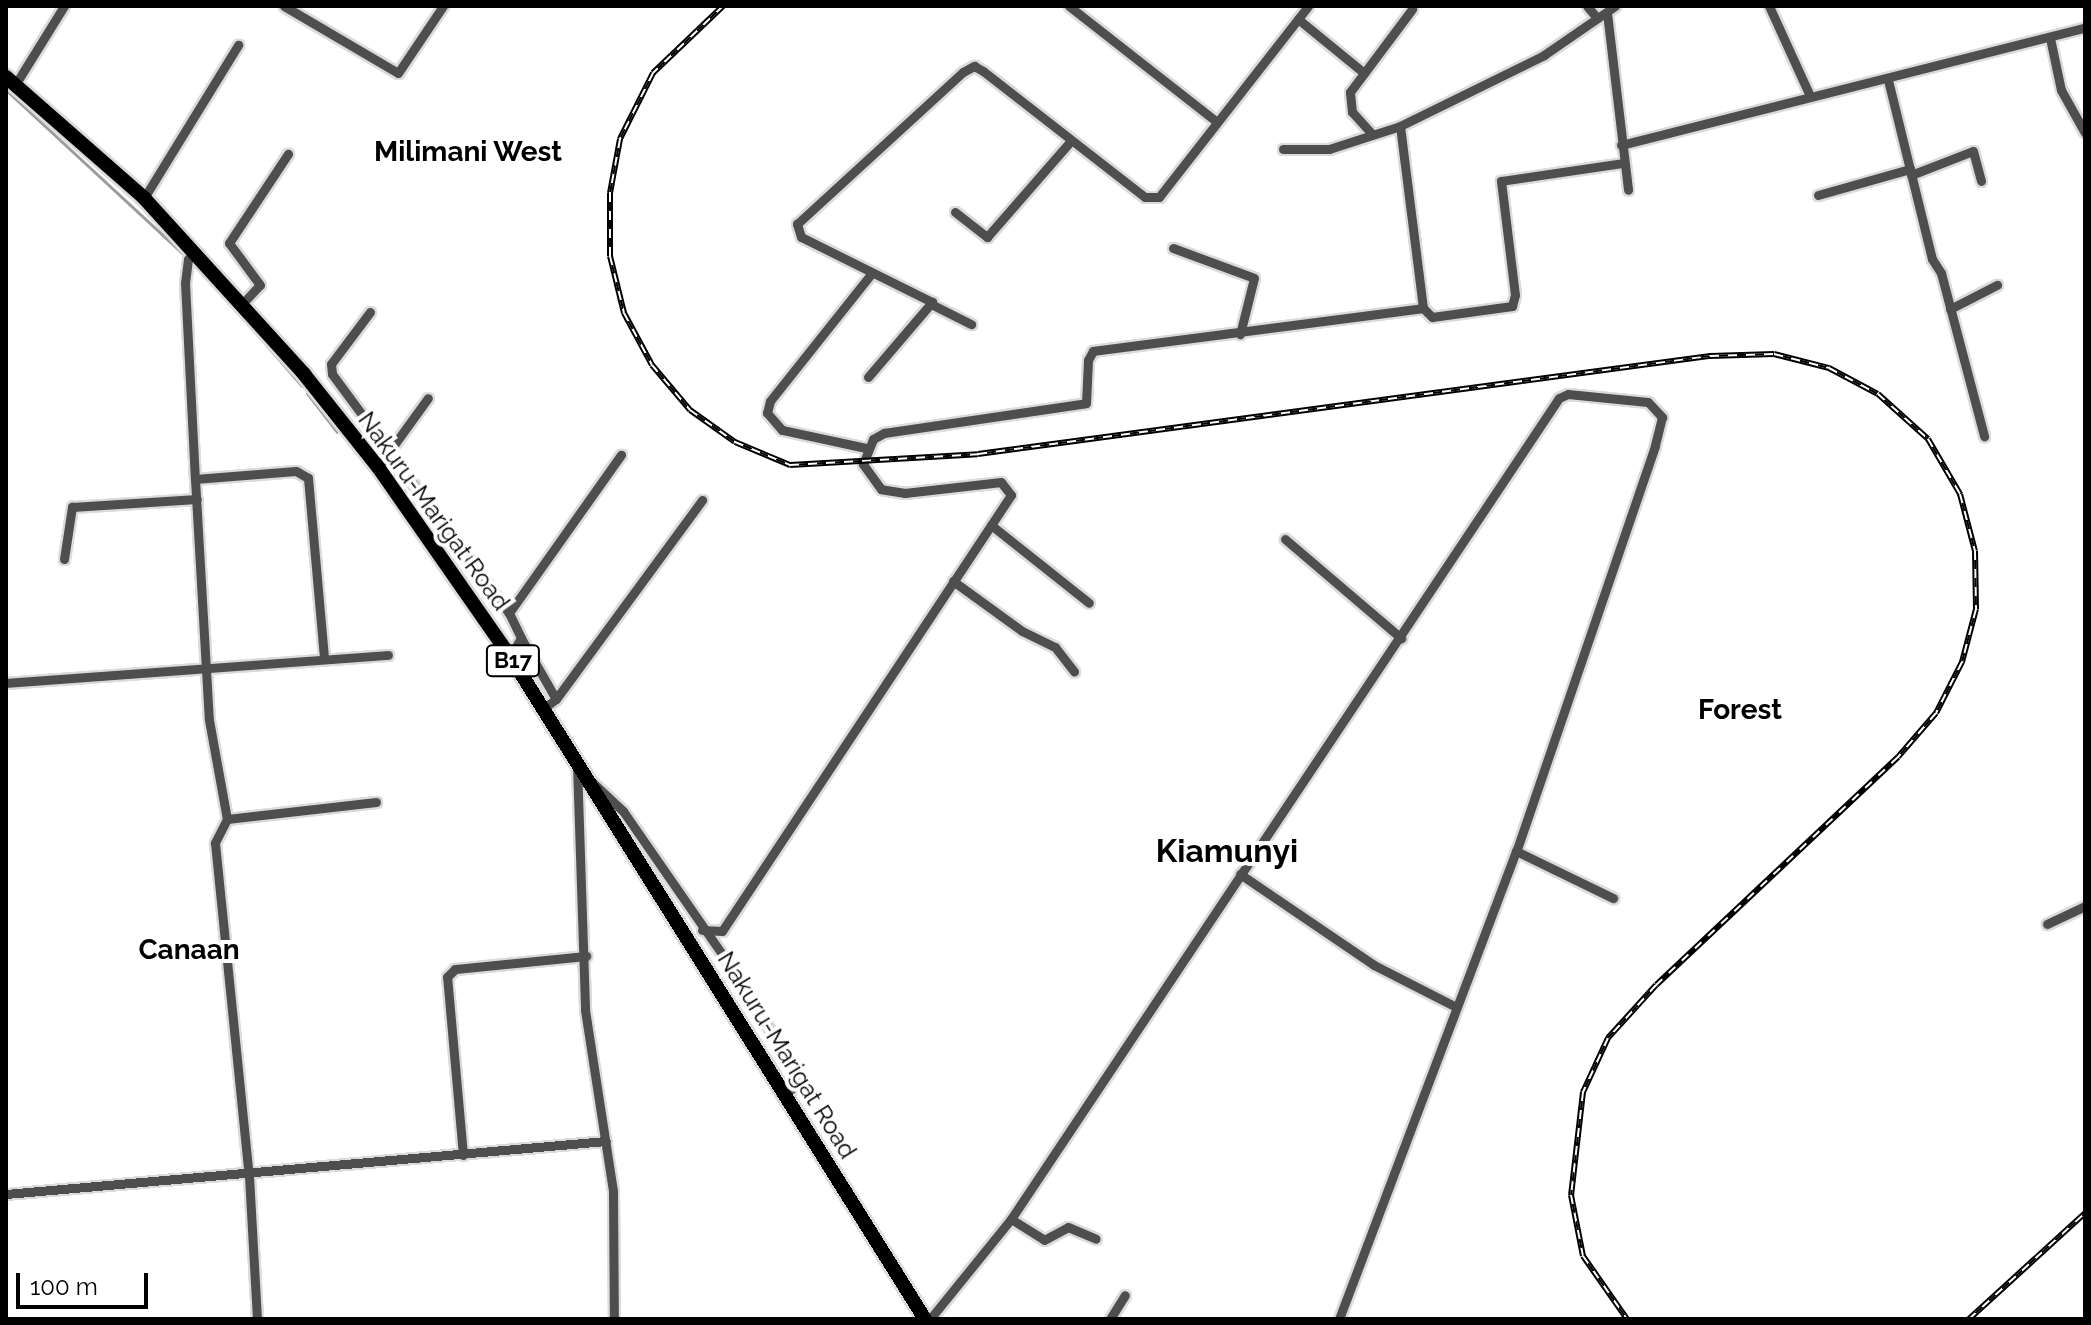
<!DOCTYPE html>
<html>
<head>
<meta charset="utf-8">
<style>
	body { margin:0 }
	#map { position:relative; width:2091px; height:1325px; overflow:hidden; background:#fff; font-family:Raleway,sans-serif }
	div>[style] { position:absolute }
	.stream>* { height:3px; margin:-1.5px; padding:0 1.5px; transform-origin:1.5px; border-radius:1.5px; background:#9c9c9c }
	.roads { filter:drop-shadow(2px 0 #dbdbdb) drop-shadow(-2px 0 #dbdbdb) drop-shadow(0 2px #dbdbdb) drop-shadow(0 -2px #dbdbdb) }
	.minor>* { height:9px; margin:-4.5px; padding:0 4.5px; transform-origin:4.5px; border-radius:4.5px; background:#4e4e4e }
	.primary>* { height:14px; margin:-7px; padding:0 7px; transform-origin:7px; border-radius:7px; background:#000 }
	.rail>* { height:6px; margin-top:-3px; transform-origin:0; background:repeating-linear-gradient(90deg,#fff 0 9px,#000 0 18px); box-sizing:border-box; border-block:2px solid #000 }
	span { translate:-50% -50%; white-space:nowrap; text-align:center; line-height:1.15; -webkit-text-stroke:8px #fff; paint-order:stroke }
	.shield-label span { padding:2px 6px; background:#fff; border:2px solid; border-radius:6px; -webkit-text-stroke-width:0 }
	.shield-label { font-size:22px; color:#000; font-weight:700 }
	.street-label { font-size:24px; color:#000 }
	.quarter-label { font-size:28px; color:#000; font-weight:700 }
	.district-label { font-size:32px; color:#000; font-weight:700 }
	.frame { position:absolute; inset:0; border:8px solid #000; pointer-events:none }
	.scale { position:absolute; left:16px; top:1273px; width:132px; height:36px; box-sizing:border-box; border:4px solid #000; border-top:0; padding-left:10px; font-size:24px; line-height:28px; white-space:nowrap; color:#000; -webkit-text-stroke:6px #fff; paint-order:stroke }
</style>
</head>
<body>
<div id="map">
	<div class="stream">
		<i style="left:6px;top:90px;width:243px;rotate:42.8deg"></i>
		<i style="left:190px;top:261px;width:61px;rotate:46.3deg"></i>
		<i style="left:242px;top:317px;width:91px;rotate:49deg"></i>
		<i style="left:307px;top:393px;width:49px;rotate:52.4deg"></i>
	</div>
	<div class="roads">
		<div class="minor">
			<i style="left:284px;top:6px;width:132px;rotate:30.4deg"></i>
			<i style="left:398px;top:73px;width:81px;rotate:-56.1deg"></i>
			<i style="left:1069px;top:6px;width:188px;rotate:38.1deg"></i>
			<i style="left:1587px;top:6px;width:16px;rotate:50deg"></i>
			<i style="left:1769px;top:6px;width:99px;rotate:65.5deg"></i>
			<i style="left:1607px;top:13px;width:178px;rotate:83.2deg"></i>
			<i style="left:1298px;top:19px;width:85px;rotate:39.3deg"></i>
			<i style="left:2050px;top:38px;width:53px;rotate:78.1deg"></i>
			<i style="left:2061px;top:90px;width:49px;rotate:60.8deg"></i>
			<i style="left:1888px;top:80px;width:184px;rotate:76.2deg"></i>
			<i style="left:1932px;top:259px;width:17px;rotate:57deg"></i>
			<i style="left:1941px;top:273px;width:169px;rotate:75.2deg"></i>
			<i style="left:15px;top:85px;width:93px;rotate:-58.2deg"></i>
			<i style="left:1372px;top:134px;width:30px;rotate:-132deg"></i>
			<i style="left:1352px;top:112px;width:20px;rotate:-96deg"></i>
			<i style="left:1350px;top:92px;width:104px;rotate:-53.2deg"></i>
			<i style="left:1621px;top:145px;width:479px;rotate:-14.2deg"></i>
			<i style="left:1283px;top:149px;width:46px"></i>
			<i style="left:1329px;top:149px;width:75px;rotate:-17.9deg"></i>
			<i style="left:1400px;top:126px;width:161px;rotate:-26.2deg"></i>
			<i style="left:1544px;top:55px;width:86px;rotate:-34.6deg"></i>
			<i style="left:1911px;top:175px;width:66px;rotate:-21.2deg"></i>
			<i style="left:1973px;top:151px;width:31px;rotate:75deg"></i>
			<i style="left:1818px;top:195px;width:96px;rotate:-15.8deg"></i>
			<i style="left:144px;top:198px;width:180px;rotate:-58.4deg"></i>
			<i style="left:955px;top:212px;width:41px;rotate:38deg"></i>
			<i style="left:987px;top:237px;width:126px;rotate:-48.9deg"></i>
			<i style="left:1173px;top:248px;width:86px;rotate:20.3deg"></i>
			<i style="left:1254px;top:278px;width:58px;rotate:104deg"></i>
			<i style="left:195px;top:253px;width:9px;rotate:139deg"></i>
			<i style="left:188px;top:259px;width:24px;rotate:97deg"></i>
			<i style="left:185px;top:283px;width:196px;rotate:87.1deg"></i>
			<i style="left:195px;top:479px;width:241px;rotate:86.7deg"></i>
			<i style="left:209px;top:720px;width:101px;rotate:79.7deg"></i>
			<i style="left:227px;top:819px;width:27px;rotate:117deg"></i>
			<i style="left:215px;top:843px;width:335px;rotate:84.2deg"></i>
			<i style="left:249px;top:1176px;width:143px;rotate:86.8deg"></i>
			<i style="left:242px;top:304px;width:26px;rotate:-47deg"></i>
			<i style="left:260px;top:285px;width:52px;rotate:-126.4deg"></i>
			<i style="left:229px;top:243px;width:107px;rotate:-56.5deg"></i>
			<i style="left:931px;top:304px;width:45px;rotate:26.6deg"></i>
			<i style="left:1423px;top:308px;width:13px;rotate:45deg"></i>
			<i style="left:1432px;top:317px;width:81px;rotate:-7.8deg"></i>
			<i style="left:1512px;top:306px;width:11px;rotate:-75deg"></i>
			<i style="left:1515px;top:295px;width:115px;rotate:-97deg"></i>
			<i style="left:1501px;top:181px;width:123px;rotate:-8.4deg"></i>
			<i style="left:1950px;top:309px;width:53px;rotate:-27.1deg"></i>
			<i style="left:370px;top:312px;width:65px;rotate:126.9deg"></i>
			<i style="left:331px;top:364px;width:10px;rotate:84deg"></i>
			<i style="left:332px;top:374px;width:297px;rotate:53.5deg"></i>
			<i style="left:509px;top:613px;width:28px;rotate:64deg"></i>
			<i style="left:521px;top:638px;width:21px;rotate:121deg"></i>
			<i style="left:868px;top:377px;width:99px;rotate:-49.5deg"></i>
			<i style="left:932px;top:302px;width:146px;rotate:-153.6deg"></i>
			<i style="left:801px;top:237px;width:14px;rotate:-107deg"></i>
			<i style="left:797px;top:224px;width:225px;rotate:-42.5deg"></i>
			<i style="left:963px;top:72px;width:13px;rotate:-29deg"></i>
			<i style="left:974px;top:66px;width:10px;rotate:29deg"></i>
			<i style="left:983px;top:71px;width:205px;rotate:37.9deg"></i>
			<i style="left:1145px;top:197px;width:14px"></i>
			<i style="left:1159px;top:197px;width:242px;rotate:-52deg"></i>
			<i style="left:866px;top:448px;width:86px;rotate:-167.9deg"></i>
			<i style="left:782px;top:430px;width:23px;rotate:-131deg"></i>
			<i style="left:767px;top:413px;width:12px;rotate:-76deg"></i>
			<i style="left:770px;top:401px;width:162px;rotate:-51.5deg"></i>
			<i style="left:378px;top:467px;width:85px;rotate:-54.1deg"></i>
			<i style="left:195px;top:479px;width:101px;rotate:-4.5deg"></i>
			<i style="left:296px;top:471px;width:14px;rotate:30deg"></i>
			<i style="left:308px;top:478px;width:181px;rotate:84.9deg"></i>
			<i style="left:991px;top:525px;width:125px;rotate:38.5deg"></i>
			<i style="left:1285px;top:539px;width:153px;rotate:40.5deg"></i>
			<i style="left:64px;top:559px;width:53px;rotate:-81.3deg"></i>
			<i style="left:72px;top:507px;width:125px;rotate:-3.7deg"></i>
			<i style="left:953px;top:581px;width:85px;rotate:35.9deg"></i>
			<i style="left:1022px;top:631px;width:37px;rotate:26deg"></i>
			<i style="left:1055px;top:647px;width:31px;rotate:52deg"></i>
			<i style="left:509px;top:613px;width:194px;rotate:-54.7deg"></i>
			<i style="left:521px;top:638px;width:70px;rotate:60.2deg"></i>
			<i style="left:6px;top:683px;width:383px;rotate:-4.2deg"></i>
			<i style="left:544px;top:708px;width:15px;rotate:-37deg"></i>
			<i style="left:556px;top:699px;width:247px;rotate:-53.7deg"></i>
			<i style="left:577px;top:765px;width:245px;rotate:88.1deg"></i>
			<i style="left:585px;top:1010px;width:183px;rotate:81.2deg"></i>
			<i style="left:613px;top:1191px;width:128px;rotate:89.6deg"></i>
			<i style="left:591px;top:781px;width:44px;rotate:43.2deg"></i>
			<i style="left:623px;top:811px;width:214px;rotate:55.3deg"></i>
			<i style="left:745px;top:987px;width:102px;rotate:59.9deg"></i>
			<i style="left:796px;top:1075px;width:12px;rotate:99deg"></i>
			<i style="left:794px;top:1087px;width:9px;rotate:144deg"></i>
			<i style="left:227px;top:819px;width:150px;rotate:-6.5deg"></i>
			<i style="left:1516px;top:851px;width:108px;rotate:25.9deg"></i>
			<i style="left:1240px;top:874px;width:162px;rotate:34.2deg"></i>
			<i style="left:1374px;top:965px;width:90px;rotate:27.1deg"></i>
			<i style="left:2047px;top:924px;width:42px;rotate:-25.3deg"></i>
			<i style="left:702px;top:930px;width:20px;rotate:3deg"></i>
			<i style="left:722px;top:931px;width:523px;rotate:-56.46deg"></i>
			<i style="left:1011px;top:495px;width:16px;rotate:-128deg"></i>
			<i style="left:1001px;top:482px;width:97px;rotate:173.5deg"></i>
			<i style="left:905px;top:493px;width:24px;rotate:-171deg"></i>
			<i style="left:881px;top:489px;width:31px;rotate:-126deg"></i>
			<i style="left:863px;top:464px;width:27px;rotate:-68deg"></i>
			<i style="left:873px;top:439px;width:13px;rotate:-29deg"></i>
			<i style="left:884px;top:433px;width:204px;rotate:-8.4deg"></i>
			<i style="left:1086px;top:403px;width:43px;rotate:-87.3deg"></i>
			<i style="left:1088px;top:360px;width:10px;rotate:-61deg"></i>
			<i style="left:1093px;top:351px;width:333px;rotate:-7.4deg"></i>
			<i style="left:1423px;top:308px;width:183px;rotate:-97.2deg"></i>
			<i style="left:463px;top:1155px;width:179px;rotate:-95.1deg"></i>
			<i style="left:447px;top:977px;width:11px;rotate:-45deg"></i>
			<i style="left:455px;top:969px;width:132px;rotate:-5.7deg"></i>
			<i style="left:6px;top:1194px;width:602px;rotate:-5.05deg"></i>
			<i style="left:1011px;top:1219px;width:39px;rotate:32deg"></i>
			<i style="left:1044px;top:1240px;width:27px;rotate:-28deg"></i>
			<i style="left:1068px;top:1227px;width:30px;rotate:23deg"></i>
			<i style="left:930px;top:1319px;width:129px;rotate:-51deg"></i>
			<i style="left:1011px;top:1219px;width:987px;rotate:-56.28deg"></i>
			<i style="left:1559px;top:398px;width:10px;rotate:-24deg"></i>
			<i style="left:1568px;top:394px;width:80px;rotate:5.7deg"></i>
			<i style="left:1648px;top:402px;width:21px;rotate:47deg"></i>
			<i style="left:1662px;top:417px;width:30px;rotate:104deg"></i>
			<i style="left:1655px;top:446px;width:428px;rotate:108.9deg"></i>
			<i style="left:1516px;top:851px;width:500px;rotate:110.72deg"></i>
			<i style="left:1110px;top:1319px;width:28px;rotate:-58deg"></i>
		</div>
		<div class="primary">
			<i style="left:6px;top:77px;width:184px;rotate:41.2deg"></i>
			<i style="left:144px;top:198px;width:238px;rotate:47.7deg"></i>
			<i style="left:304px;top:374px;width:119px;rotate:51.5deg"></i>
			<i style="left:378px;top:467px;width:231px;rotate:55.1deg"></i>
			<i style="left:510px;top:656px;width:782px;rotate:57.96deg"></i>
		</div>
	</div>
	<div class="rail">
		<i style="left:723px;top:6px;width:97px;rotate:136.3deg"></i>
		<i style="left:653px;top:73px;width:74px;rotate:116.6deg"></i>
		<i style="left:620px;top:139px;width:55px;rotate:100.5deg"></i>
		<i style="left:610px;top:193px;width:63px;rotate:90deg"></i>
		<i style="left:610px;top:256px;width:59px;rotate:76.2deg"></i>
		<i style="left:624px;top:313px;width:59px;rotate:61.7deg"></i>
		<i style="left:652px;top:365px;width:59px;rotate:49.8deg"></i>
		<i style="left:690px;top:410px;width:55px;rotate:35.4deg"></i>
		<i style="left:735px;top:442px;width:60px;rotate:22.7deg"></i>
		<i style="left:790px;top:465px;width:188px;rotate:-3.3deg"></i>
		<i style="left:978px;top:454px;width:739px;rotate:-7.63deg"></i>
		<i style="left:1710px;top:356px;width:64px;rotate:-1.8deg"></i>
		<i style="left:1774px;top:354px;width:57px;rotate:14.3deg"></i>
		<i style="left:1829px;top:368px;width:55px;rotate:28deg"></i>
		<i style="left:1878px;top:394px;width:67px;rotate:42deg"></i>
		<i style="left:1928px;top:439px;width:64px;rotate:59.8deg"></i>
		<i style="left:1960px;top:494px;width:59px;rotate:75.3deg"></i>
		<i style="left:1975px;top:551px;width:58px;rotate:89deg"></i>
		<i style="left:1976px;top:609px;width:55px;rotate:104.8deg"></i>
		<i style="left:1962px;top:662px;width:57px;rotate:117deg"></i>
		<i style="left:1936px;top:713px;width:58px;rotate:130.8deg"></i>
		<i style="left:1898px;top:757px;width:332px;rotate:136.7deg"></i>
		<i style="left:1656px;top:985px;width:72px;rotate:132.2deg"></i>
		<i style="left:1608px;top:1038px;width:60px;rotate:114.8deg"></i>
		<i style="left:1583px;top:1092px;width:104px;rotate:96.6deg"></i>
		<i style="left:1571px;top:1195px;width:62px;rotate:78.9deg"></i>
		<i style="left:1583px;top:1256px;width:77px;rotate:55.1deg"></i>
		<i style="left:1969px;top:1319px;width:157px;rotate:-42.4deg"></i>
	</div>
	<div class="shield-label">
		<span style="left:513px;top:661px">B17</span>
	</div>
	<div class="street-label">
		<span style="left:434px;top:511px;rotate:54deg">Nakuru-Marigat Road</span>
		<span style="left:787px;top:1055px;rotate:58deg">Nakuru-Marigat Road</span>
	</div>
	<div class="quarter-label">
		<span style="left:468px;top:152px">Milimani West</span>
		<span style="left:1740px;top:710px">Forest</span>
		<span style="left:189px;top:950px">Canaan</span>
	</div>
	<div class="district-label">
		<span style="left:1227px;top:851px">Kiamunyi</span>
	</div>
	<div class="frame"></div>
	<div class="scale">100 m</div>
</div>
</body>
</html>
